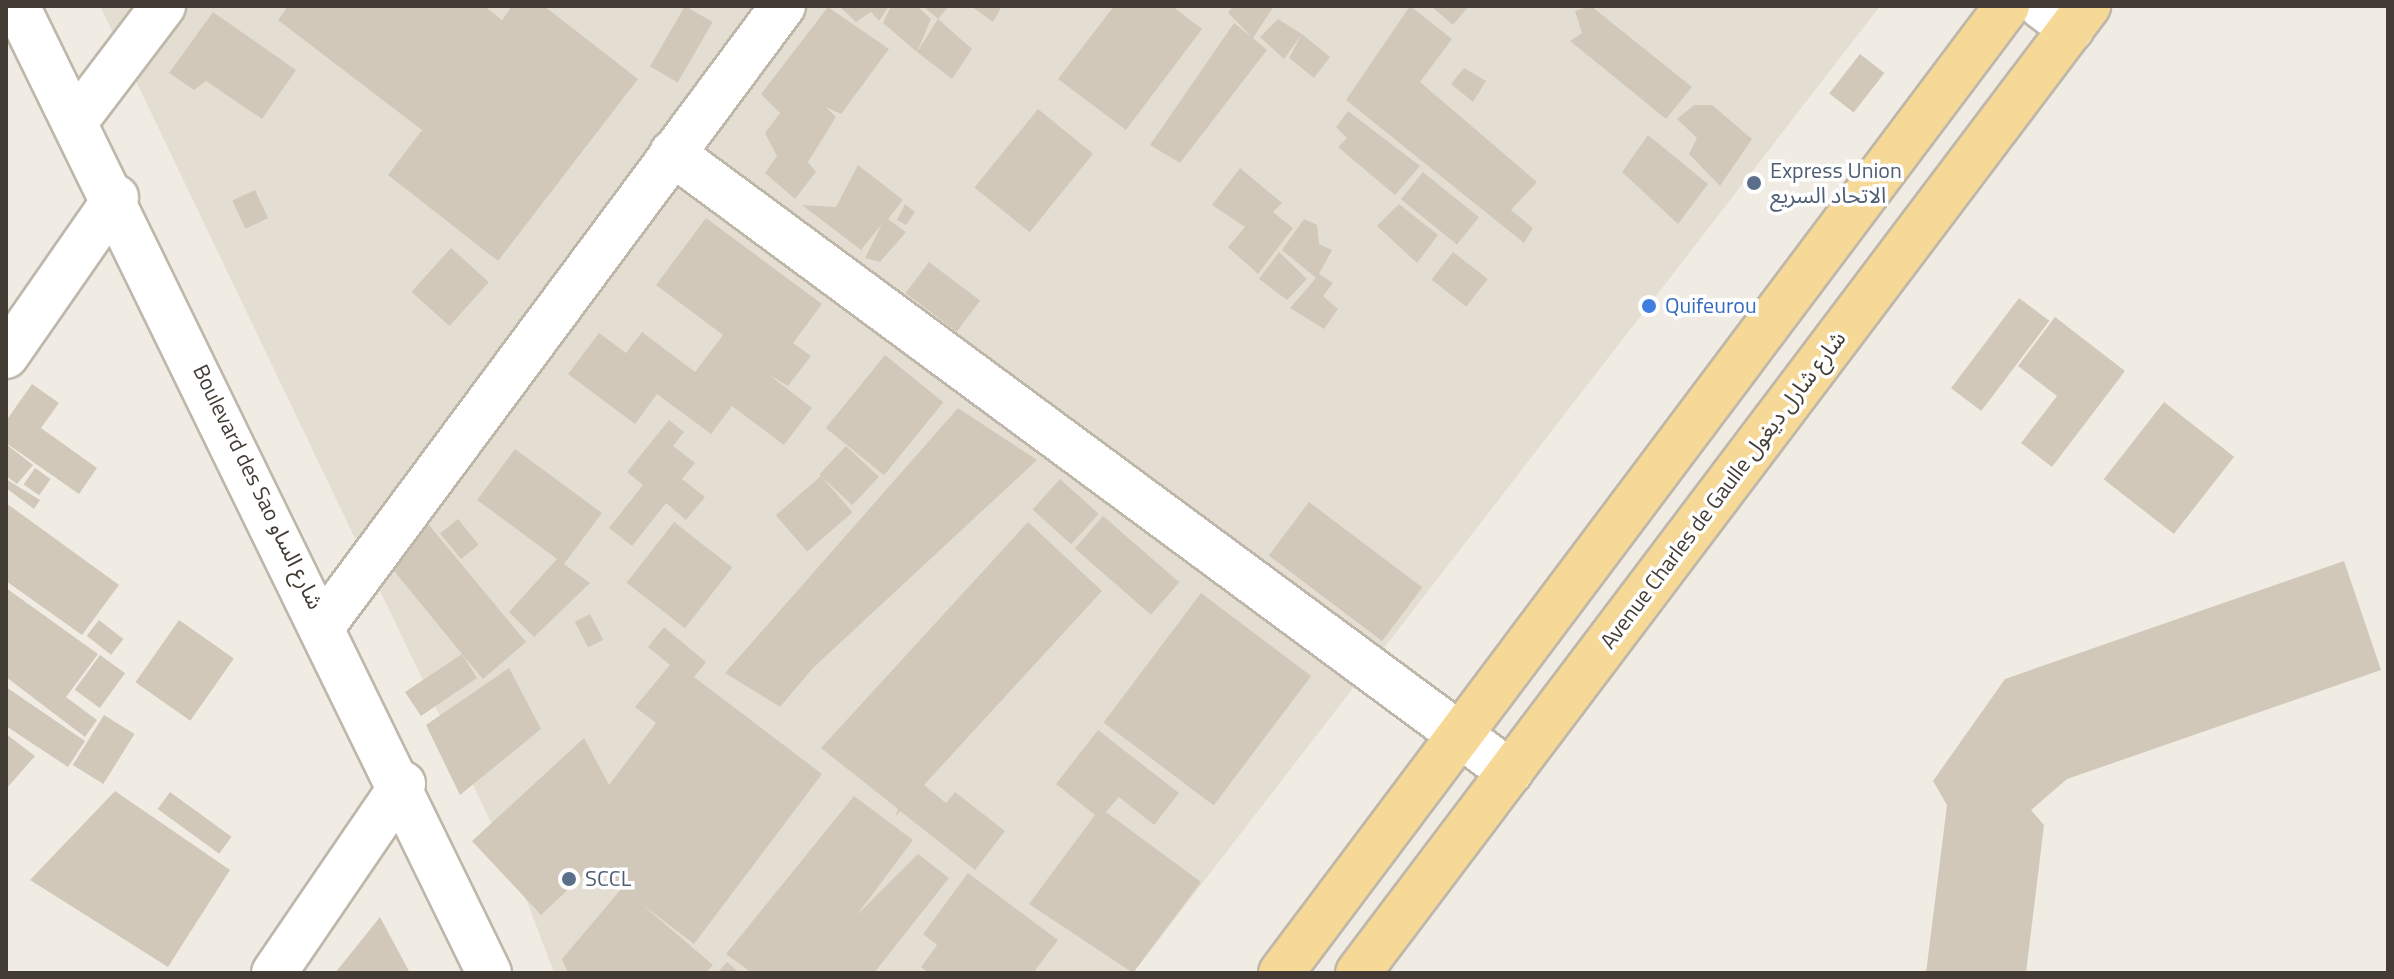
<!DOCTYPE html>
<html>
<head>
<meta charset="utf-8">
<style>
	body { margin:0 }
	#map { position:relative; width:2394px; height:979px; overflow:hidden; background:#f0ece4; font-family:"Titillium Web","Noto Sans Arabic",sans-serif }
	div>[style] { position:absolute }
	.residential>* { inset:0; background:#e4ded2 }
	.building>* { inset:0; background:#d1c8ba; transform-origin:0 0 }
	.roads { filter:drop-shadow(2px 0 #beb7aa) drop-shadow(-2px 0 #beb7aa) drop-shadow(0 2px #beb7aa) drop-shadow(0 -2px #beb7aa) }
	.minor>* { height:44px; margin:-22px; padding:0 22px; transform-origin:22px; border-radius:22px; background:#fff }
	.tertiary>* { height:44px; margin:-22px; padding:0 22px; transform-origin:22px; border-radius:22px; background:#fff }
	.primary>* { height:44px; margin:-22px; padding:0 22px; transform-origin:22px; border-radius:22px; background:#f6d997 }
	.dots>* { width:22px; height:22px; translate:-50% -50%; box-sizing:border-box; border:4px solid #fff; border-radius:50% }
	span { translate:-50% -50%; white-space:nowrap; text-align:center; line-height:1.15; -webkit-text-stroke:7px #fff; paint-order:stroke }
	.service-label { font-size:22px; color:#4e5e75 }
	.left { translate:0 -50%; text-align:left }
	.shop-label { font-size:22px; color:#366cbe }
	.street-label { font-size:22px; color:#423c34 }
	.frame { position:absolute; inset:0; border:8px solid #423c34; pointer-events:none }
</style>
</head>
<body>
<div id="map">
	<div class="residential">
		<i style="clip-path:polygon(100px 6px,1880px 6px,1133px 973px,554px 973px,520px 883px)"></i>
	</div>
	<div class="building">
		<i style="clip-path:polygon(288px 6px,484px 6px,502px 20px,512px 6px,544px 6px,638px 79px,498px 261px,388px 175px,422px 130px,278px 20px)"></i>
		<i style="left:685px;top:6px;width:32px;height:70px;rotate:30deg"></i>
		<i style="clip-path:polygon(839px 6px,889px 6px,879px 21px,871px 12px,856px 22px)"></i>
		<i style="clip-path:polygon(891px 6px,917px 6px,931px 19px,917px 52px,883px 23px)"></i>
		<i style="clip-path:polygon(923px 6px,949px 6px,938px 19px)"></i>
		<i style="clip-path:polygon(971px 6px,1002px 6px,993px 22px)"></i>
		<i style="clip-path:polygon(1114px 6px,1172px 6px,1202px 29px,1126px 130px,1058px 79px)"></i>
		<i style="clip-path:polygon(1233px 6px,1274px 6px,1253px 38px,1267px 50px,1180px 163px,1150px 145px,1234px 23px,1253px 38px,1228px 13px)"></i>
		<i style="clip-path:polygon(1410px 6px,1452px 39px,1420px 82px,1537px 182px,1511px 210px,1533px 228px,1524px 243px,1346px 100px)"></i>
		<i style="clip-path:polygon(1431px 6px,1469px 6px,1453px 25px)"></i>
		<i style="clip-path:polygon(1591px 6px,1692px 87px,1666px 119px,1570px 41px,1582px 33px,1575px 11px)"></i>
		<i style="clip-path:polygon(828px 7px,889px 49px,841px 114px,826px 107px,836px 117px,808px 162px,816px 172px,795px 199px,765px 173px,777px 156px,765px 133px,780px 113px,761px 94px)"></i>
		<i style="clip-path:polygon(213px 12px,296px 70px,262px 119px,206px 81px,194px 90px,169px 73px)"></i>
		<i style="clip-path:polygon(938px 19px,972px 49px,952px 79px,917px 52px)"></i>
		<i style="clip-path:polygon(1278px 19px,1302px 34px,1330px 57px,1314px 78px,1289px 58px,1302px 34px,1284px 59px,1260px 37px)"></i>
		<i style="left:1860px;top:54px;width:31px;height:50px;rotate:38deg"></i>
		<i style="clip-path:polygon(1464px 68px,1486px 81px,1473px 102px,1451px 84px)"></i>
		<i style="clip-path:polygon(1694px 105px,1712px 105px,1752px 139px,1720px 186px,1689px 154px,1697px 138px,1677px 119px)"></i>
		<i style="left:1038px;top:109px;width:71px;height:101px;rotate:39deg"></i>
		<i style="clip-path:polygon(1348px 111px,1420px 166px,1395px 195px,1338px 147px,1347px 138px,1336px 127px)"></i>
		<i style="clip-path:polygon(1648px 135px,1708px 184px,1678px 224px,1622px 172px)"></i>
		<i style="clip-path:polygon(858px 165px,903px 200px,888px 219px,906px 232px,880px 262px,865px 258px,882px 224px,861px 250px,802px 205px,836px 207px)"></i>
		<i style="clip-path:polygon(1240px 168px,1282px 203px,1273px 212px,1293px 228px,1258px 274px,1228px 247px,1245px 227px,1212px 205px)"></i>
		<i style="left:1423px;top:172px;width:72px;height:35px;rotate:39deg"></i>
		<i style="left:255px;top:190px;width:31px;height:25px;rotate:65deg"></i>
		<i style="clip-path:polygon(905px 204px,915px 212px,906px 225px,897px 220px)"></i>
		<i style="clip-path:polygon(1399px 204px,1438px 235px,1417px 263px,1377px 226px)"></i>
		<i style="clip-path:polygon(706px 218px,822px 304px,793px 343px,811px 356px,788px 386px,768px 374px,812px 408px,784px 445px,732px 406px,711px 434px,657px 394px,635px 424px,568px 374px,599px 333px,626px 353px,642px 332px,695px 372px,723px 335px,656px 285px)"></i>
		<i style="clip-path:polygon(1304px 219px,1317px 225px,1319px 244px,1332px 250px,1319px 274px,1333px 283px,1323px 296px,1338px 309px,1324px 329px,1290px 308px,1316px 278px,1282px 250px)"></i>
		<i style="left:451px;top:248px;width:51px;height:59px;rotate:42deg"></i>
		<i style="clip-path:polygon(1279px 252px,1307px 279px,1287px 300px,1259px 279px)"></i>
		<i style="left:1453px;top:252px;width:44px;height:35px;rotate:38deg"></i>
		<i style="left:929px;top:262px;width:64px;height:39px;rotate:37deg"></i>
		<i style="left:2019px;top:298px;width:38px;height:113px;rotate:37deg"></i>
		<i style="clip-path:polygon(2055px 317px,2125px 371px,2052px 467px,2021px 443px,2057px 396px,2018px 366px)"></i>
		<i style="left:885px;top:355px;width:75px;height:94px;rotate:39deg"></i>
		<i style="clip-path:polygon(32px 384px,59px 403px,41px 428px,97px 468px,79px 494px,6px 443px,6px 421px)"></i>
		<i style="left:2164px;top:402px;width:89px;height:98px;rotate:38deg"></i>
		<i style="clip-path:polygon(958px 408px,1037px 460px,813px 668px,780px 707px,725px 673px)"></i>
		<i style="clip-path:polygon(669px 420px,684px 432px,673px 446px,695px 463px,682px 479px,705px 497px,686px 520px,666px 503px,632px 546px,609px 528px,643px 485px,627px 472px)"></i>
		<i style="clip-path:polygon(6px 444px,33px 465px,17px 484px,6px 476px)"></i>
		<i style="left:846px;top:446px;width:45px;height:39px;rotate:43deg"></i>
		<i style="clip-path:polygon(515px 449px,602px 513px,564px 564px,590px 583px,534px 637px,509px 612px,557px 559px,477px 500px)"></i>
		<i style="left:35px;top:468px;width:19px;height:20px;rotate:35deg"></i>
		<i style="left:821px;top:476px;width:48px;height:60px;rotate:49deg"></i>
		<i style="clip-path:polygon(6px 479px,40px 500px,34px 509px,6px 488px)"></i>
		<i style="left:1060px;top:479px;width:52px;height:41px;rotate:42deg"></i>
		<i style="left:1309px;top:502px;width:142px;height:67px;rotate:37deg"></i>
		<i style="clip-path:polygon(6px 503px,119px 585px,82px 635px,6px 581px)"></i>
		<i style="left:1103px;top:516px;width:101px;height:43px;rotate:41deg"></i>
		<i style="left:458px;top:519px;width:33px;height:23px;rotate:51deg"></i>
		<i style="left:674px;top:522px;width:74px;height:77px;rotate:38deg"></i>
		<i style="clip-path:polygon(1028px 522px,1102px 591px,924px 785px,946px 803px,955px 792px,1005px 831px,975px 870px,900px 811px,895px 817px,898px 809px,821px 748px)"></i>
		<i style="clip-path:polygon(429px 525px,526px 642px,483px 679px,462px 654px,477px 678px,421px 716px,405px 692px,462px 654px,386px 561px)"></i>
		<i style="clip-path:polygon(2344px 561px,2381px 670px,2067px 779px,2031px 810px,2044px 825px,2026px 973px,1926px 973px,1947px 805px,1933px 781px,2005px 679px)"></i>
		<i style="clip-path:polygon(6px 588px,98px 654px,66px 697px,97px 720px,85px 737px,6px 677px)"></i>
		<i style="left:1201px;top:593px;width:138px;height:162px;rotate:37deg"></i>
		<i style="left:590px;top:614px;width:29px;height:17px;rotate:63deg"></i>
		<i style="left:99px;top:620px;width:31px;height:20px;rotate:38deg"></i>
		<i style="left:179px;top:620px;width:67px;height:76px;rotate:35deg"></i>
		<i style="clip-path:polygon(664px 627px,706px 662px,694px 677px,822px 774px,694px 944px,639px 902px,713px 965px,706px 973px,568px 973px,562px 959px,622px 888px,592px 867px,541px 915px,472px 841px,584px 738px,609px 785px,656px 723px,635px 707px,670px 665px,648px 647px)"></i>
		<i style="left:100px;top:655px;width:31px;height:43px;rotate:36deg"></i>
		<i style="clip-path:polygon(509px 668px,541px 729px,460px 795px,426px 725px)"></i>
		<i style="clip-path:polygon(6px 687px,85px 741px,68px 767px,6px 726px)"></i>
		<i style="left:104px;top:715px;width:36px;height:59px;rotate:32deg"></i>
		<i style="clip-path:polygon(1098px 730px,1179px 793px,1154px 825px,1119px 797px,1106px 812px,1201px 882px,1133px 973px,1029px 904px,1095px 815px,1056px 784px)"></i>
		<i style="clip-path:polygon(6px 734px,35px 756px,6px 789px)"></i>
		<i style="clip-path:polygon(115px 791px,230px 870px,168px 967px,30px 880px)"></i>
		<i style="left:170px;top:792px;width:76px;height:21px;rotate:36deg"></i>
		<i style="clip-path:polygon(854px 796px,913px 840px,857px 915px,918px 854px,949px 878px,874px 973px,752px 973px,726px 954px)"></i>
		<i style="clip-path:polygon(968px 873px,1058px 940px,1033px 973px,929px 973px,921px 967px,937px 945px,923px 934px)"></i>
		<i style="clip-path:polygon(380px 917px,410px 973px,335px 973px)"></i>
		<i style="clip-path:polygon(727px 962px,740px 973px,717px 973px)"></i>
	</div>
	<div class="roads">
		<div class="minor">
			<i style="left:2041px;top:6px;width:38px;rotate:37deg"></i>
			<i style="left:78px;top:118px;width:141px;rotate:-52.8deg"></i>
			<i style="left:672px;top:153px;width:1042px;rotate:36.45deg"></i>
			<i style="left:6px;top:356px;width:193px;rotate:-55.2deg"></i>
			<i style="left:324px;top:624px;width:770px;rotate:-53.4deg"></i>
			<i style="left:274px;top:973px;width:229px;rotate:-55.7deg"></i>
		</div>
		<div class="tertiary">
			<i style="left:17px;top:6px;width:1076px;rotate:63.98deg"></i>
		</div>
		<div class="primary">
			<i style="left:1281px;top:973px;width:1209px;rotate:-53.1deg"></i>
			<i style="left:1358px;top:973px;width:1212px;rotate:-52.95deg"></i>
		</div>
	</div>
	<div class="dots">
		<i style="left:1754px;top:183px;background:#5c6f8a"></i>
		<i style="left:1649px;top:306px;background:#3f7fe0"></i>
		<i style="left:569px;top:879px;background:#5c6f8a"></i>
	</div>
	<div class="service-label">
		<span class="left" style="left:1770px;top:183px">Express Union<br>الاتحاد السريع</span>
		<span class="left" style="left:585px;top:879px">SCCL</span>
	</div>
	<div class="shop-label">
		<span class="left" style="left:1665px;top:306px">Quifeurou</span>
	</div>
	<div class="street-label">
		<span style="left:258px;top:487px;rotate:64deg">Boulevard des Sao شارع الساو</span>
		<span style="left:1723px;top:490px;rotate:-53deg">Avenue Charles de Gaulle شارع شارل ديغول</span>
	</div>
	<div class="frame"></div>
</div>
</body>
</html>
